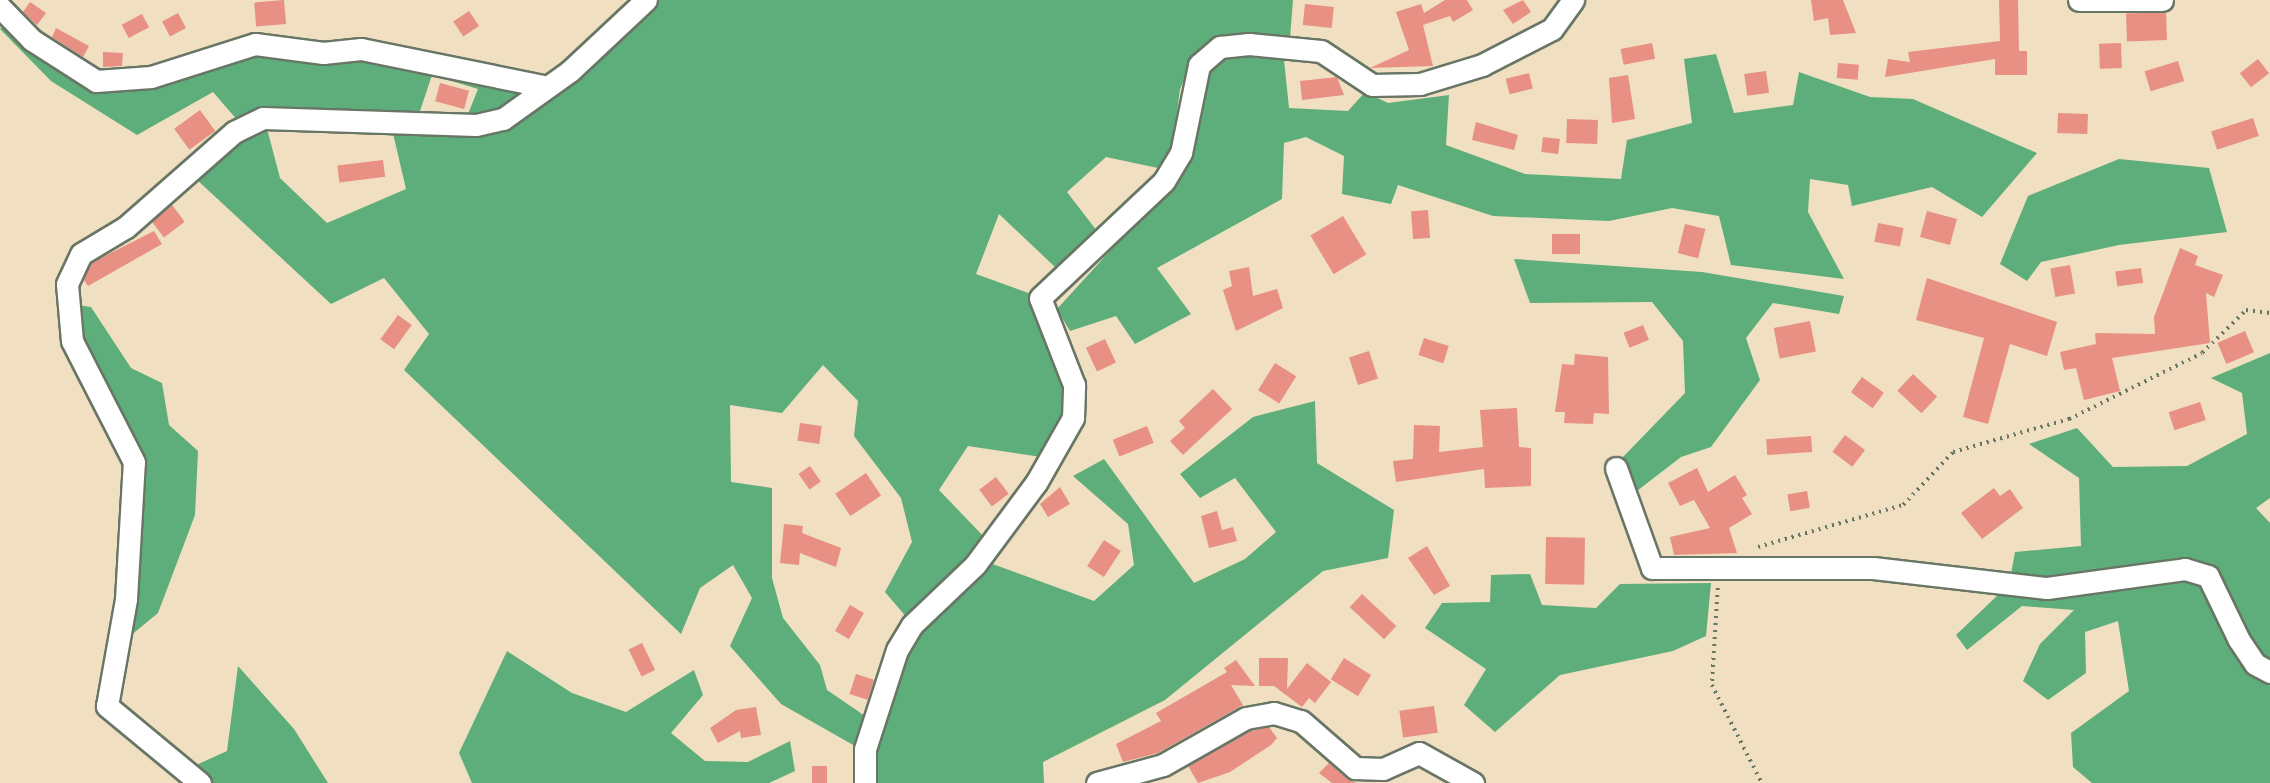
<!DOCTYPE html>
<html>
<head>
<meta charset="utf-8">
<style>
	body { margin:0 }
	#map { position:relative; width:2270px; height:783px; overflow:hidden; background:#f0dfc0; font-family:Mali,sans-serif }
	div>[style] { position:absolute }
	.forest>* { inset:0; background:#5dae7a }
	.building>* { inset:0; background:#e79083; transform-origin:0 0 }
	.path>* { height:3.5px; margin-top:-1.75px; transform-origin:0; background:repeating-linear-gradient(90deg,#687665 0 2px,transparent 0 7px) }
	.roads { filter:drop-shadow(2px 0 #687665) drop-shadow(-2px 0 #687665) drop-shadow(0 2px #687665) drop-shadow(0 -2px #687665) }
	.street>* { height:21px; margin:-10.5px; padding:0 10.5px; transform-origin:10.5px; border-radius:10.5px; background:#fff }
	span { translate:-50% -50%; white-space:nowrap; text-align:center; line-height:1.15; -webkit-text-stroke:7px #fff; paint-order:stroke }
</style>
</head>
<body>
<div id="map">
	<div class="forest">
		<i style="clip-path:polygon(656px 0,1293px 0,1290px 38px,1248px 33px,1220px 40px,1192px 61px,1180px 89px,1172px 151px,1158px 168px,1106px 157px,1067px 192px,1097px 231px,1055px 267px,999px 214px,976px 274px,1031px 294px,1064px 382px,1067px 413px,1041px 457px,968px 446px,939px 490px,985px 538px,908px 619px,885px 592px,912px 542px,901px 498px,854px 436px,858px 401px,823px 365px,782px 413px,730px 405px,731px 482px,772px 488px,772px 578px,783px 618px,820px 665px,827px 690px,865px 716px,855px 746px,781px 704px,730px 646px,752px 598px,733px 565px,700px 588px,681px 634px,404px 370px,429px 334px,384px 278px,331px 304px,196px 179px,238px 138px,266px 125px,280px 178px,327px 223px,406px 189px,392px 129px,474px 135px,503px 131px)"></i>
		<i style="clip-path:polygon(7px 21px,101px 87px,136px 89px,255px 48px,359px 54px,527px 88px,495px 113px,468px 114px,478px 89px,432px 75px,419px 114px,272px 106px,238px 121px,213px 92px,137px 135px,51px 81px,0 29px)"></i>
		<i style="clip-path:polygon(1716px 54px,1734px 113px,1793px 105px,1799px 72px,1870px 97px,1913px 99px,2037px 153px,1982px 217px,1932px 187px,1852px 206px,1848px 185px,1810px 179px,1808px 212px,1844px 279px,1731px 265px,1719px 216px,1672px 208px,1609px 221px,1493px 216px,1398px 185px,1391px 204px,1342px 194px,1344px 156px,1306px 137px,1284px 143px,1282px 199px,1157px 268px,1191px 314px,1135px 344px,1116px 316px,1070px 331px,1057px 309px,1182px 172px,1209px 72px,1228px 55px,1284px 60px,1289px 108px,1348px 111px,1365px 92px,1388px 103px,1449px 95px,1446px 145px,1525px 174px,1621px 179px,1627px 140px,1692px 123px,1684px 59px)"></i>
		<i style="clip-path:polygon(2119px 159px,2209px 168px,2227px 232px,2119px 245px,2041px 262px,2027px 281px,2000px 264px,2028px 196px)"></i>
		<i style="clip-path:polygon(1514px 259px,1702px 272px,1844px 296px,1839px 314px,1773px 303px,1746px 338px,1760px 380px,1711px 447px,1681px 457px,1633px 494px,1623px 457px,1685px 393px,1683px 341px,1652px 302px,1530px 303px)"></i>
		<i style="clip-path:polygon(72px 304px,91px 307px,131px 368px,162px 383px,169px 425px,198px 451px,195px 515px,158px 613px,124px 641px,138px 455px,79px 339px)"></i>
		<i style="clip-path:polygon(2270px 353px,2270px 498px,2256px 508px,2270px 523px,2270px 665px,2261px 660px,2210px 570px,2077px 581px,2011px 574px,2015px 552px,2081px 546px,2079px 478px,2029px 444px,2077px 428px,2113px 467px,2187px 466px,2247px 434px,2242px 393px,2211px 378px)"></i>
		<i style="clip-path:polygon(1315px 401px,1317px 463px,1394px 510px,1388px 558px,1323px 571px,1165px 700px,1043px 762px,1044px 783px,868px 783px,891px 678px,918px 625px,987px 562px,1094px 601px,1134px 565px,1128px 524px,1073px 476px,1104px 459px,1194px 583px,1245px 559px,1276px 532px,1235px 478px,1200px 498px,1180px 474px,1253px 417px)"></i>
		<i style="clip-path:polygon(1530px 574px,1542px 605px,1596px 608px,1620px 584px,1711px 583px,1706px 636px,1673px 651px,1560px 675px,1495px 732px,1464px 705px,1486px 669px,1425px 628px,1442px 603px,1490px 602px,1491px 575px)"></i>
		<i style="clip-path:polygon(2177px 574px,2203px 583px,2270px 680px,2270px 783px,2092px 783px,2073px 767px,2071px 733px,2129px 691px,2118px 621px,2085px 632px,2086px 673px,2048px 700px,2023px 681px,2040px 644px,2074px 610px,2022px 606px,1967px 650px,1956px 635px,1999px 594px,2044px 596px)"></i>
		<i style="clip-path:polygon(507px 651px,572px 693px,626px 712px,694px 670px,703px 695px,671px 733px,705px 761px,748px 762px,790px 741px,795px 771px,769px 783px,472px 783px,459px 753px)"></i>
		<i style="clip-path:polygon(238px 666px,294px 729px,328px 783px,208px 783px,194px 766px,227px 751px)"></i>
	</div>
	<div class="building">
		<i style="left:284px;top:0;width:24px;height:30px;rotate:85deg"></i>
		<i style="clip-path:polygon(1445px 0,1467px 0,1473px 10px,1453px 22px,1450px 16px,1423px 25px,1433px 66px,1370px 68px,1409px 50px,1396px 12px,1421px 4px,1424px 13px)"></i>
		<i style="clip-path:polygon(1523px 0,1531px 12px,1513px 24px,1503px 10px)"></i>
		<i style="clip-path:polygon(1811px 0,1843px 0,1856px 33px,1830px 35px,1828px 18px,1814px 21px)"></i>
		<i style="clip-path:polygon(1999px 0,2018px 0,2019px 51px,2027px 51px,2027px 75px,1995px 75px,1995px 59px,1885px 77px,1888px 59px,1910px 62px,1908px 52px,2000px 41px)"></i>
		<i style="clip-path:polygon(30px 2px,46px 13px,37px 25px,23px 12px)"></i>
		<i style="left:1305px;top:4px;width:29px;height:21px;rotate:6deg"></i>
		<i style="left:469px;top:11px;width:18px;height:19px;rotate:56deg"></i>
		<i style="left:2166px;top:12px;width:28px;height:40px;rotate:88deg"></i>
		<i style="left:178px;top:13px;width:17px;height:18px;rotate:62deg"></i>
		<i style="left:142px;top:14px;width:15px;height:23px;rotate:62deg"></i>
		<i style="clip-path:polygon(56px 28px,89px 46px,83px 57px,52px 37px)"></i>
		<i style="left:1652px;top:43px;width:16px;height:32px;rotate:79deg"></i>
		<i style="left:2121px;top:43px;width:25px;height:22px;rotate:88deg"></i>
		<i style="clip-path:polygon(103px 52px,123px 53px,122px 66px,103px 67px)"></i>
		<i style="left:2258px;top:59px;width:18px;height:23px;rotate:52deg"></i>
		<i style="left:2178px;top:61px;width:21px;height:35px;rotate:73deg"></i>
		<i style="left:1838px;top:63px;width:21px;height:15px;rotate:5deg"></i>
		<i style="left:1766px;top:71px;width:22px;height:22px;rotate:82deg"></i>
		<i style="left:1529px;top:73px;width:16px;height:24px;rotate:76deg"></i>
		<i style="clip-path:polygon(1628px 75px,1635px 119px,1612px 123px,1609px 78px)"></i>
		<i style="clip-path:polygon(1337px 77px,1344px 95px,1302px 100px,1300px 81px)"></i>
		<i style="left:440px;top:83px;width:30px;height:19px;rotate:15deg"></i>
		<i style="left:200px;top:110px;width:26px;height:32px;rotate:54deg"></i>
		<i style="left:2058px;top:113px;width:30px;height:20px;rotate:2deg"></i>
		<i style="left:2253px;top:118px;width:19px;height:44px;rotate:72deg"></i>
		<i style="left:1567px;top:119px;width:31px;height:24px;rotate:2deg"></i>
		<i style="clip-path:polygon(1476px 122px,1518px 135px,1514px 150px,1472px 140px)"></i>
		<i style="left:1543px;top:137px;width:17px;height:15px;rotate:7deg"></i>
		<i style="left:383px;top:160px;width:17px;height:46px;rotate:83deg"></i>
		<i style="left:172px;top:205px;width:21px;height:26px;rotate:53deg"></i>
		<i style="left:1428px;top:210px;width:28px;height:17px;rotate:86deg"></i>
		<i style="left:1927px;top:211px;width:31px;height:27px;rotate:15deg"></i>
		<i style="left:1343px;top:216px;width:45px;height:38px;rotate:59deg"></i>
		<i style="left:1878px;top:223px;width:26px;height:19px;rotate:11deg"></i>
		<i style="left:1685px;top:224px;width:21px;height:30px;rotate:14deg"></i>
		<i style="clip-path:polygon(154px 231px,162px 244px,88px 286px,84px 280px,91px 263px)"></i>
		<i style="left:1552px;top:234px;width:28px;height:20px"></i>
		<i style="clip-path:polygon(2180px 248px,2198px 256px,2195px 265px,2223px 275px,2214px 297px,2206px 293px,2210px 343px,2112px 358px,2120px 391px,2084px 400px,2076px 368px,2064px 370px,2060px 352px,2096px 344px,2095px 333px,2155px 334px,2154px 317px)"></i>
		<i style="left:2070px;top:265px;width:29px;height:20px;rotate:80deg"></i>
		<i style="clip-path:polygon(1249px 267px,1253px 296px,1277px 289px,1283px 308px,1236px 331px,1223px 290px,1232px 286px,1229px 271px)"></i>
		<i style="left:2141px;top:268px;width:15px;height:26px;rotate:82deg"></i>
		<i style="clip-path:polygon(1927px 278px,2057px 322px,2047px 356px,2010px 344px,1988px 424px,1963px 417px,1984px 338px,1916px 320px)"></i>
		<i style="left:398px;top:315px;width:17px;height:30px;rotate:36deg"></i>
		<i style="left:1810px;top:321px;width:31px;height:37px;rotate:79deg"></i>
		<i style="left:1643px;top:325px;width:16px;height:21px;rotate:68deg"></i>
		<i style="left:2245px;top:331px;width:23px;height:30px;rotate:67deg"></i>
		<i style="left:1424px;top:338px;width:26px;height:18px;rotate:18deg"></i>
		<i style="left:1105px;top:339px;width:26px;height:21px;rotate:65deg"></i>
		<i style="left:1369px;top:351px;width:29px;height:21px;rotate:72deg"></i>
		<i style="clip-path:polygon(1575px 354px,1608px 357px,1609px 414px,1594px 413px,1593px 424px,1564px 423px,1565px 412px,1555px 412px,1562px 364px,1574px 365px)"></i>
		<i style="left:1275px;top:363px;width:25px;height:32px;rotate:32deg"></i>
		<i style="left:1913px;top:374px;width:33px;height:23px;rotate:43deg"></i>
		<i style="left:1862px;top:377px;width:27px;height:19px;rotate:36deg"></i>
		<i style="clip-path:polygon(1213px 389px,1232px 409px,1183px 455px,1170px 441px,1185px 428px,1179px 421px)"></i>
		<i style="left:2200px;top:402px;width:19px;height:33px;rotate:72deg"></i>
		<i style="clip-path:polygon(1517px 408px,1519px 447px,1531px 448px,1531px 486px,1485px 488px,1484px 469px,1396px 482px,1393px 461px,1413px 459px,1414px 425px,1440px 426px,1439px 452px,1483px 447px,1480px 410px)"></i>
		<i style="left:800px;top:423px;width:22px;height:18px;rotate:8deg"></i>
		<i style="left:1147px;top:426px;width:18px;height:37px;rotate:68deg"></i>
		<i style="left:1845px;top:435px;width:25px;height:21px;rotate:37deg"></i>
		<i style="left:1811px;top:436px;width:16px;height:45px;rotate:86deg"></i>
		<i style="left:810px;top:466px;width:19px;height:14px;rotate:55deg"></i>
		<i style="clip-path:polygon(1697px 468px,1708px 492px,1735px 475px,1747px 495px,1742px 498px,1752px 514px,1729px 528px,1737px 553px,1674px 555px,1670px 537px,1710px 528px,1694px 500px,1680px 506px,1668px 483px)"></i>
		<i style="left:866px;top:473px;width:27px;height:37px;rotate:56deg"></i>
		<i style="left:996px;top:477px;width:21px;height:21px;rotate:53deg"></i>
		<i style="clip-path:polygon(1060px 487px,1070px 504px,1048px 517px,1040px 504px)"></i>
		<i style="clip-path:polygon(1994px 488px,2000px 496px,2010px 489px,2023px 508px,1982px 539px,1961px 513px)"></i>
		<i style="left:1807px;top:491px;width:17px;height:20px;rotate:80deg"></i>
		<i style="clip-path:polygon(1217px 511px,1222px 530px,1233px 527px,1237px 541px,1209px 548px,1201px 516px)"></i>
		<i style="clip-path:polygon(784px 524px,803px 526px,802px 533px,841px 548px,836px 567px,800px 553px,799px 565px,780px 563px)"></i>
		<i style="left:1546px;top:537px;width:39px;height:47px;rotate:1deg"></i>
		<i style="left:1104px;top:540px;width:20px;height:31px;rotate:33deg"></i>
		<i style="clip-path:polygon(1427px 546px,1450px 586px,1434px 595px,1408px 558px)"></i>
		<i style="left:1362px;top:594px;width:47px;height:18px;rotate:43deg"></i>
		<i style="left:850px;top:605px;width:16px;height:30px;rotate:30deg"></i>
		<i style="left:642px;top:643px;width:30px;height:15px;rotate:64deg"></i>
		<i style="clip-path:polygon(1259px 658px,1288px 658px,1287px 689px,1307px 663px,1331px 682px,1315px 703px,1309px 698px,1302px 707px,1274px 686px,1259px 686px)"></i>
		<i style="left:1344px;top:658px;width:32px;height:25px;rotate:32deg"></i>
		<i style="clip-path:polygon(1236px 660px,1255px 686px,1231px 685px,1243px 705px,1158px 753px,1123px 762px,1116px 744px,1161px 721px,1156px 713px,1227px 672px,1224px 668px)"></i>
		<i style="left:856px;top:674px;width:19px;height:21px;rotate:18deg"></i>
		<i style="left:1434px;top:706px;width:27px;height:35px;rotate:82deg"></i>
		<i style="clip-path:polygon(756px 707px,761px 735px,741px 738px,740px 731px,718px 743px,710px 728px,736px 710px)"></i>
		<i style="clip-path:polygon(1269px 727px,1277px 738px,1271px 745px,1230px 772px,1198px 783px,1188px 766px,1251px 731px)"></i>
		<i style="clip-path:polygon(1329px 763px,1346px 778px,1356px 783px,1332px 783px,1319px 773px)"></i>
		<i style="left:827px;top:766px;width:17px;height:15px;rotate:90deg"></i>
	</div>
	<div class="path">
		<i style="left:1758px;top:547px;width:151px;rotate:-16.2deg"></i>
		<i style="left:1903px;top:505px;width:73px;rotate:-46.7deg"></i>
		<i style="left:1953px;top:452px;width:121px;rotate:-15.9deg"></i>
		<i style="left:2069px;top:419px;width:148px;rotate:-26.4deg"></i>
		<i style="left:2202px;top:353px;width:62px;rotate:-44.3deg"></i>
		<i style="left:2246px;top:310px;width:24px;rotate:7deg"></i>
		<i style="left:1718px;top:588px;width:97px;rotate:93.5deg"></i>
		<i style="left:1712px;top:685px;width:110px;rotate:63deg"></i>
	</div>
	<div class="roads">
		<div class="street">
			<i style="left:2079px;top:0;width:83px"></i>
			<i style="left:0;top:7px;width:46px;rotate:45.9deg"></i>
			<i style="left:32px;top:40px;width:76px;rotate:32.6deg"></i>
			<i style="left:96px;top:81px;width:55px;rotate:-4.2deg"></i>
			<i style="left:151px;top:77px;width:109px;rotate:-17.6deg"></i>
			<i style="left:255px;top:44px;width:69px;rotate:7.5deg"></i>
			<i style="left:323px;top:53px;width:38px;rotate:-6deg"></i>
			<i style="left:361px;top:49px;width:186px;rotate:11.5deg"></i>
			<i style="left:1616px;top:468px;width:106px;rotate:70.2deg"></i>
			<i style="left:1652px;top:568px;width:221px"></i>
			<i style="left:1873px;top:568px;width:175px;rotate:6.6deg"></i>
			<i style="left:2047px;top:588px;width:139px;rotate:-7.8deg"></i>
			<i style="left:2185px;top:569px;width:24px;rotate:17deg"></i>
			<i style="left:2208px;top:576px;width:71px;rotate:64.2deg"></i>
			<i style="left:2239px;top:640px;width:29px;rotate:56deg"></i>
			<i style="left:2255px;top:664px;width:17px;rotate:28deg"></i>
			<i style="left:200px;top:783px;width:121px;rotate:-140.4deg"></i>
			<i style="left:107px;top:706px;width:109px;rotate:-79.9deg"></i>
			<i style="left:126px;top:599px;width:137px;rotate:-86.7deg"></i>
			<i style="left:134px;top:462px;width:136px;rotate:-117.1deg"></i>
			<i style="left:72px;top:341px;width:57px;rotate:-95deg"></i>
			<i style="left:67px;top:284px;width:33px;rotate:-65deg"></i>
			<i style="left:81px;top:254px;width:52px;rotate:-31deg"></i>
			<i style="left:126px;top:227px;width:144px;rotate:-41.3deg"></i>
			<i style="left:234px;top:132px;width:32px;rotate:-26deg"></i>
			<i style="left:263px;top:118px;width:213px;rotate:1.9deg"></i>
			<i style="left:476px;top:125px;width:28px;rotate:-13deg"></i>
			<i style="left:503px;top:119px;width:82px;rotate:-35.6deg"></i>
			<i style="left:570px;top:71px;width:104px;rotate:-43.1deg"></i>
			<i style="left:865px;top:783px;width:34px;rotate:-90deg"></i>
			<i style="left:865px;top:749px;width:104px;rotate:-72.1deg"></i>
			<i style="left:897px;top:650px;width:29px;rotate:-59deg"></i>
			<i style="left:912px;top:625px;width:87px;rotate:-43.6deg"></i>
			<i style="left:975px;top:565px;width:102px;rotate:-53.4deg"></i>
			<i style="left:1036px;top:483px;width:75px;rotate:-60.4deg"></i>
			<i style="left:1073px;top:418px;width:33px;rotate:-88deg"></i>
			<i style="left:1074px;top:385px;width:93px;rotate:-111.3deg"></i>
			<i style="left:1040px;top:298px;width:170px;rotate:-43.3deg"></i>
			<i style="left:1164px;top:181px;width:33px;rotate:-59deg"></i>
			<i style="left:1181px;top:153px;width:90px;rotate:-78.4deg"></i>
			<i style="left:1199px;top:65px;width:28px;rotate:-41deg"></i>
			<i style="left:1220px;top:47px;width:29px;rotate:-6deg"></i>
			<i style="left:1249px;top:44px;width:72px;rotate:5.6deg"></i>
			<i style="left:1321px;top:51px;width:61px;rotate:33.7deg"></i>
			<i style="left:1372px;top:85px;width:48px;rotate:-1.2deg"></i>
			<i style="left:1420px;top:84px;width:65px;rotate:-17deg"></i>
			<i style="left:1482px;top:65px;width:79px;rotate:-27.2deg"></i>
			<i style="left:1552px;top:29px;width:36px;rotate:-54deg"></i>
			<i style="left:1097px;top:783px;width:68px;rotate:-15.3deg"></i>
			<i style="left:1163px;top:765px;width:95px;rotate:-29.5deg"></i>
			<i style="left:1246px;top:718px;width:28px;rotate:-10deg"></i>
			<i style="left:1274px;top:713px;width:28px;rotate:17deg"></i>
			<i style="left:1301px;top:721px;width:72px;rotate:41deg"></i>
			<i style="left:1355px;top:768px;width:28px;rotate:2deg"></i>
			<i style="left:1383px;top:769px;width:39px;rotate:-24deg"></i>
			<i style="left:1419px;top:753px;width:62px;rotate:29.1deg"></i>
		</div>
	</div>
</div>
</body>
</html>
